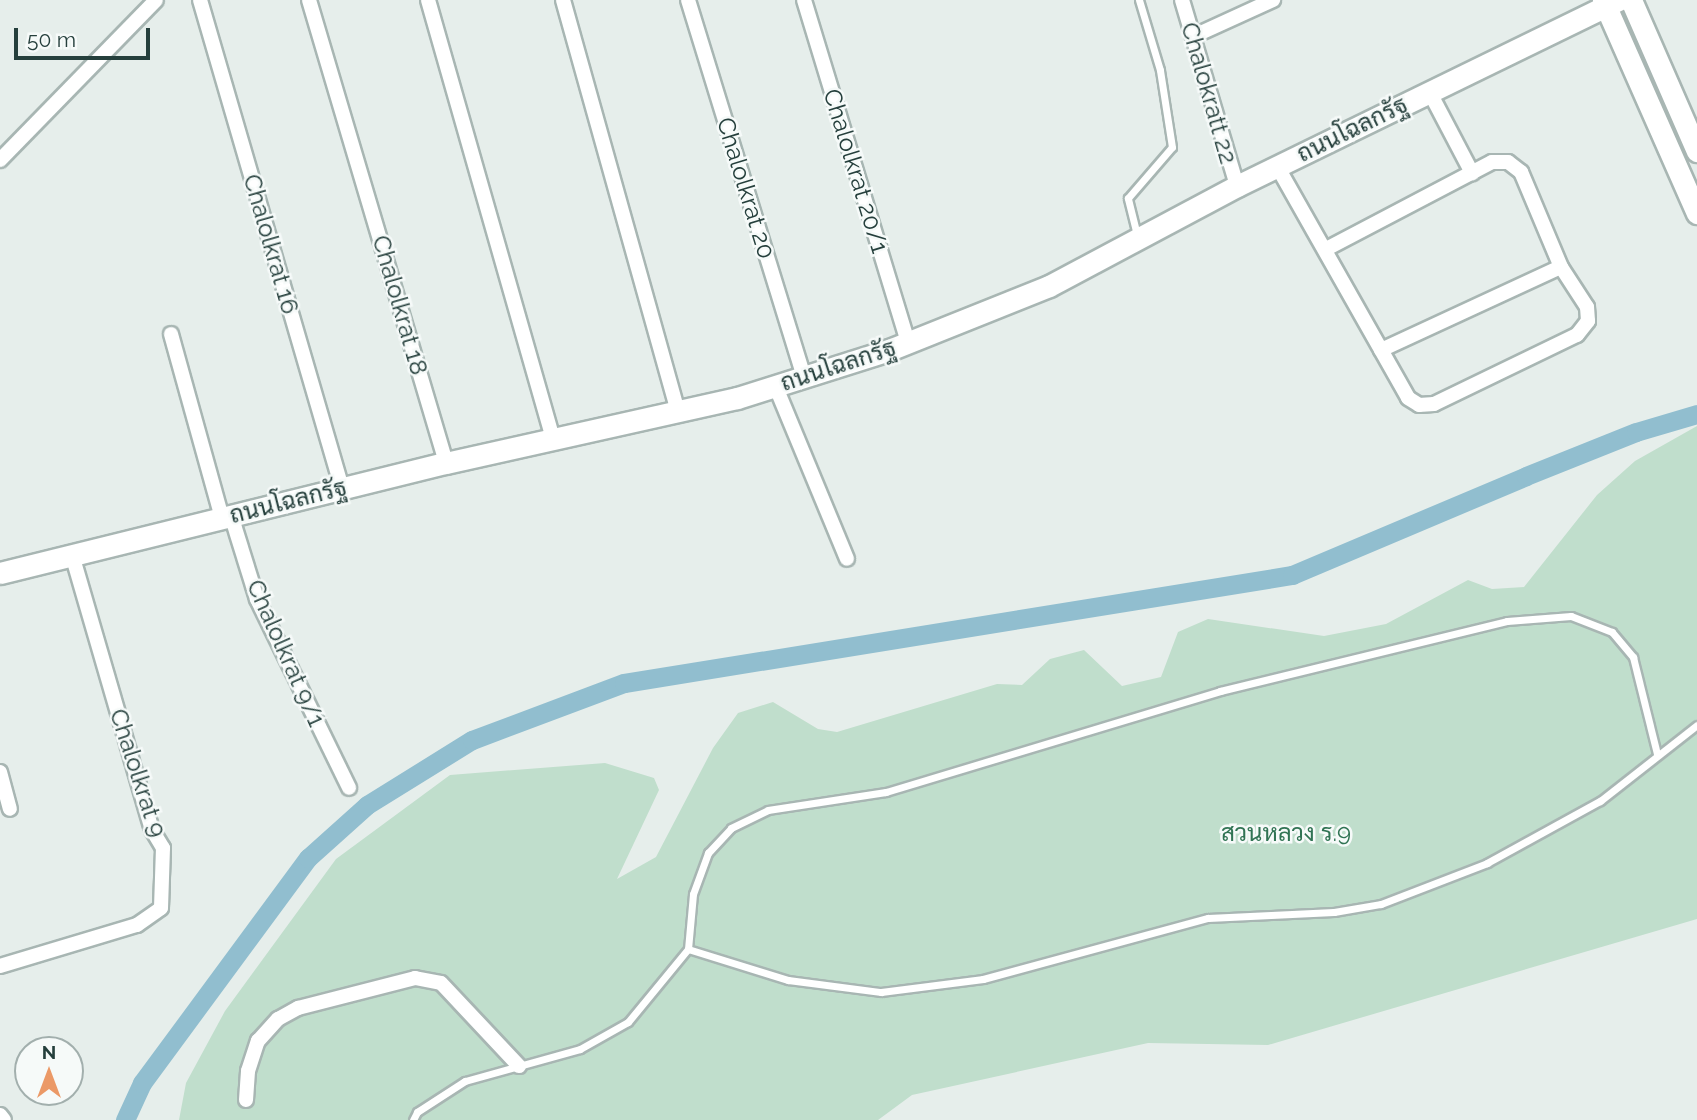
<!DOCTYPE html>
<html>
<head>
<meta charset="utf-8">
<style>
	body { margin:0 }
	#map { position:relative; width:1697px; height:1120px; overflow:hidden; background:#e6eeeb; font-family:Raleway,Sarabun,sans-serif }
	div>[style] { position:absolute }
	.green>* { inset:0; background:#c0decc }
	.canal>* { height:19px; margin:-9.5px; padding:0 9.5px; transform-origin:9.5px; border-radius:9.5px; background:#91becf }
	.roads { filter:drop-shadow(2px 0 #a8b6b3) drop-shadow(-2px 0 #a8b6b3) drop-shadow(0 2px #a8b6b3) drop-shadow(0 -2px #a8b6b3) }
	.lane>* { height:7px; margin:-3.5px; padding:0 3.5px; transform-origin:3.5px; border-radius:3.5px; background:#fff }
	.street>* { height:14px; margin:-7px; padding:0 7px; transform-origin:7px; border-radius:7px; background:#fff }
	.secondary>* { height:21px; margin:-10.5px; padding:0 10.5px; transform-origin:10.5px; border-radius:10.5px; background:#fff }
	span { translate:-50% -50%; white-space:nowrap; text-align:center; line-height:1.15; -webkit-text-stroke:5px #f6faf9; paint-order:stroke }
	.street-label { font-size:24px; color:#253f3c }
	.park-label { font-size:24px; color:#317454 }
	.north { position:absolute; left:14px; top:1036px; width:70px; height:70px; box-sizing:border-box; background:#f6faf9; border:2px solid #a2afad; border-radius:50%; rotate:0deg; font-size:19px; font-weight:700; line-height:28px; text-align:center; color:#253f3c }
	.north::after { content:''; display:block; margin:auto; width:24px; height:32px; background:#eb9967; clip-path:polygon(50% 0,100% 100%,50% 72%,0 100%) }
	.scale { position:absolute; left:14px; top:28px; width:136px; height:32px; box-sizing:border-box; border:4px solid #253f3c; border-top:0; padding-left:9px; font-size:21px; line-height:24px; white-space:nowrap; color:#253f3c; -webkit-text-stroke:5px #f6faf9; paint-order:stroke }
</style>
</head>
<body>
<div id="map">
	<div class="green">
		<i style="clip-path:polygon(1697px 426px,1697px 919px,1268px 1045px,1148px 1043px,912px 1095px,878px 1120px,179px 1120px,186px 1083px,225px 1011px,336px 859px,450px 775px,605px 763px,654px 778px,659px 790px,617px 879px,656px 857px,713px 748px,738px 713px,773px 702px,818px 729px,837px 732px,997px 684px,1022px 685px,1050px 659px,1084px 650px,1122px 686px,1161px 677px,1178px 632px,1208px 619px,1324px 636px,1386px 624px,1468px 580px,1492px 589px,1524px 587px,1597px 495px,1635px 461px)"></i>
	</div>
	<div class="canal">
		<i style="left:125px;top:1120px;width:41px;rotate:-65.3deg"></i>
		<i style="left:142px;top:1083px;width:280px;rotate:-53.6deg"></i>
		<i style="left:308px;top:858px;width:79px;rotate:-41.9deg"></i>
		<i style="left:367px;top:805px;width:123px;rotate:-31.8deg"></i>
		<i style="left:472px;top:740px;width:162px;rotate:-20.6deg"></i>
		<i style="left:624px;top:683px;width:677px;rotate:-9.18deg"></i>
		<i style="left:1292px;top:575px;width:254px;rotate:-22.9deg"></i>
		<i style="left:1526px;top:476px;width:118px;rotate:-21.8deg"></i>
		<i style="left:1636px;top:432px;width:64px;rotate:-16.4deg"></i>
	</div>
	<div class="roads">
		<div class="lane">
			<i style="left:1137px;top:235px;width:38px;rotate:-104deg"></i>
			<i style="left:1128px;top:198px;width:67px;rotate:-49.2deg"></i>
			<i style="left:1172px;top:147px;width:78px;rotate:-98.9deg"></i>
			<i style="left:1160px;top:70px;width:73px;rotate:-106.7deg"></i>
			<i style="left:688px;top:949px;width:105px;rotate:17.2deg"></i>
			<i style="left:788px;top:980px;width:94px;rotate:7.4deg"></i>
			<i style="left:881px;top:992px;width:103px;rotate:-7.3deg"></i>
			<i style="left:983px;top:979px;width:233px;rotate:-15.2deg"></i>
			<i style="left:1208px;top:918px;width:126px;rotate:-2.7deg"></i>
			<i style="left:1334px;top:912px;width:48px;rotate:-9.7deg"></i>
			<i style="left:1381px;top:904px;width:114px;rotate:-21.1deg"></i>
			<i style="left:1487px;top:863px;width:129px;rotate:-28.8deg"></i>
			<i style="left:1600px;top:801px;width:123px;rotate:-38.1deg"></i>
			<i style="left:413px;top:1120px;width:9px;rotate:-63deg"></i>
			<i style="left:417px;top:1112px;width:57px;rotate:-32.9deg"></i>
			<i style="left:465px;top:1081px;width:119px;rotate:-15.5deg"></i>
			<i style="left:580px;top:1049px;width:55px;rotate:-29.4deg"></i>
			<i style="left:628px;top:1022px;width:94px;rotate:-50.6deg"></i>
			<i style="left:688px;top:949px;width:55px;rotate:-84.8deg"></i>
			<i style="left:693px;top:894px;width:44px;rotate:-69.9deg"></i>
			<i style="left:708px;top:853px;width:34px;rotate:-47deg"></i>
			<i style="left:731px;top:828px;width:41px;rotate:-25.9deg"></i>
			<i style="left:768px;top:810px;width:119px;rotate:-8.7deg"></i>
			<i style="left:886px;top:792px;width:349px;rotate:-16.8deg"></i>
			<i style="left:1220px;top:691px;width:295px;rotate:-13.7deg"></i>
			<i style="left:1507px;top:621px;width:64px;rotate:-4.5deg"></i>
			<i style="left:1571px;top:616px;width:44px;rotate:21.3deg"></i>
			<i style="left:1612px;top:632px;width:33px;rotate:50deg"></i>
			<i style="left:1633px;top:657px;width:100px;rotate:76.1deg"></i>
		</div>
		<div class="street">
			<i style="left:200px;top:0;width:508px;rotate:73.78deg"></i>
			<i style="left:309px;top:0;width:483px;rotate:73.5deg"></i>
			<i style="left:428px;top:0;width:459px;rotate:74.1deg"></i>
			<i style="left:563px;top:0;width:428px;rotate:74.4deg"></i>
			<i style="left:688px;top:0;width:394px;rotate:72.9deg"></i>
			<i style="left:804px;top:0;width:358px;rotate:73.1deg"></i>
			<i style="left:1182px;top:0;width:194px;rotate:73.5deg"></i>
			<i style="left:1194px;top:36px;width:87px;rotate:-24.5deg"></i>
			<i style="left:1429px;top:91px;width:93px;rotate:62.3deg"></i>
			<i style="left:0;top:160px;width:223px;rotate:-45.7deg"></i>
			<i style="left:1277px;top:166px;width:266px;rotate:60.5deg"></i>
			<i style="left:1408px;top:398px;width:13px;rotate:32deg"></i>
			<i style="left:1419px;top:405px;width:15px;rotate:-4deg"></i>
			<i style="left:1434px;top:404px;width:159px;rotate:-25.8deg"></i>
			<i style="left:1577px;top:335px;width:18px;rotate:-52deg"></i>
			<i style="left:1588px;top:321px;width:14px;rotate:-94deg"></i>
			<i style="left:1587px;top:307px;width:48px;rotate:-123deg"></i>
			<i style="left:1561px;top:267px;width:103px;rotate:-112.8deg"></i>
			<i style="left:1521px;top:172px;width:16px;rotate:-142deg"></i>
			<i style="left:1508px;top:162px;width:16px;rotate:180deg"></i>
			<i style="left:1492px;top:162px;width:187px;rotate:152.3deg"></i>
			<i style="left:171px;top:334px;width:191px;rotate:74.5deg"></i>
			<i style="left:1381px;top:350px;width:198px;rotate:-24.8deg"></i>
			<i style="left:775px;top:385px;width:188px;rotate:67.5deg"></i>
			<i style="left:231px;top:515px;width:88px;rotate:72.8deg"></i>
			<i style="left:257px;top:599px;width:210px;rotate:64deg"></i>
			<i style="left:0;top:772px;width:38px;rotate:75deg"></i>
			<i style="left:0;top:966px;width:143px;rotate:-16.7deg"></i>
			<i style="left:137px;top:925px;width:29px;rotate:-35deg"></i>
			<i style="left:161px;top:908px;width:60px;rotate:-88.1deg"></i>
			<i style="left:163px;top:848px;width:21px;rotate:-121deg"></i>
			<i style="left:152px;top:830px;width:286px;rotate:-106.2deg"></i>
			<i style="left:246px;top:1100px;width:29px;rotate:-86deg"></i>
			<i style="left:248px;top:1071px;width:32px;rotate:-72deg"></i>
			<i style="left:258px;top:1041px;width:30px;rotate:-48deg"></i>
			<i style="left:278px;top:1019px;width:23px;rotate:-29deg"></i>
			<i style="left:298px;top:1008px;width:121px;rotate:-14.4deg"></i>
			<i style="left:415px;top:978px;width:26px;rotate:11deg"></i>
			<i style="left:441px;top:983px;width:114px;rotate:46.8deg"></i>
			<i style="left:0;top:1115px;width:6px;rotate:51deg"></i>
		</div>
		<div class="secondary">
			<i style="left:1603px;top:0;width:233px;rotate:66.2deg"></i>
			<i style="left:1631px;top:0;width:165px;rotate:66.4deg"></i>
			<i style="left:0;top:573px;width:459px;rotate:-13.9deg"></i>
			<i style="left:446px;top:463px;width:298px;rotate:-12.6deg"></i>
			<i style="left:737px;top:398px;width:159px;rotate:-17.5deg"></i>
			<i style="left:889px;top:350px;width:172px;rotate:-21.8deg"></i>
			<i style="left:1049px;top:286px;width:213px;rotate:-28deg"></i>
			<i style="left:1237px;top:186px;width:425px;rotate:-26deg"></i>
		</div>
	</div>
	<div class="street-label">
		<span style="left:1209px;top:93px;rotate:74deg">Chalokratt 22</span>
		<span style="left:1352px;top:129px;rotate:-26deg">ถนนโฉลกรัฐ</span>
		<span style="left:856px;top:171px;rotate:73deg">Chalolkrat 20/1</span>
		<span style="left:746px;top:188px;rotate:73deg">Chalolkrat 20</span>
		<span style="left:271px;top:244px;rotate:74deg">Chalolkrat 16</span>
		<span style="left:400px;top:305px;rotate:74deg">Chalolkrat 18</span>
		<span style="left:838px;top:365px;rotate:-18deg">ถนนโฉลกรัฐ</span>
		<span style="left:288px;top:501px;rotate:-14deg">ถนนโฉลกรัฐ</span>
		<span style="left:286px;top:653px;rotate:66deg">Chalolkrat 9/1</span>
		<span style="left:138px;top:773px;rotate:72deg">Chalolkrat 9</span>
	</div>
	<div class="park-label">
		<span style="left:1286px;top:833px">สวนหลวง ร.9</span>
	</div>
	<div class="north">N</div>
	<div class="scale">50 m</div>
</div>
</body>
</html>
